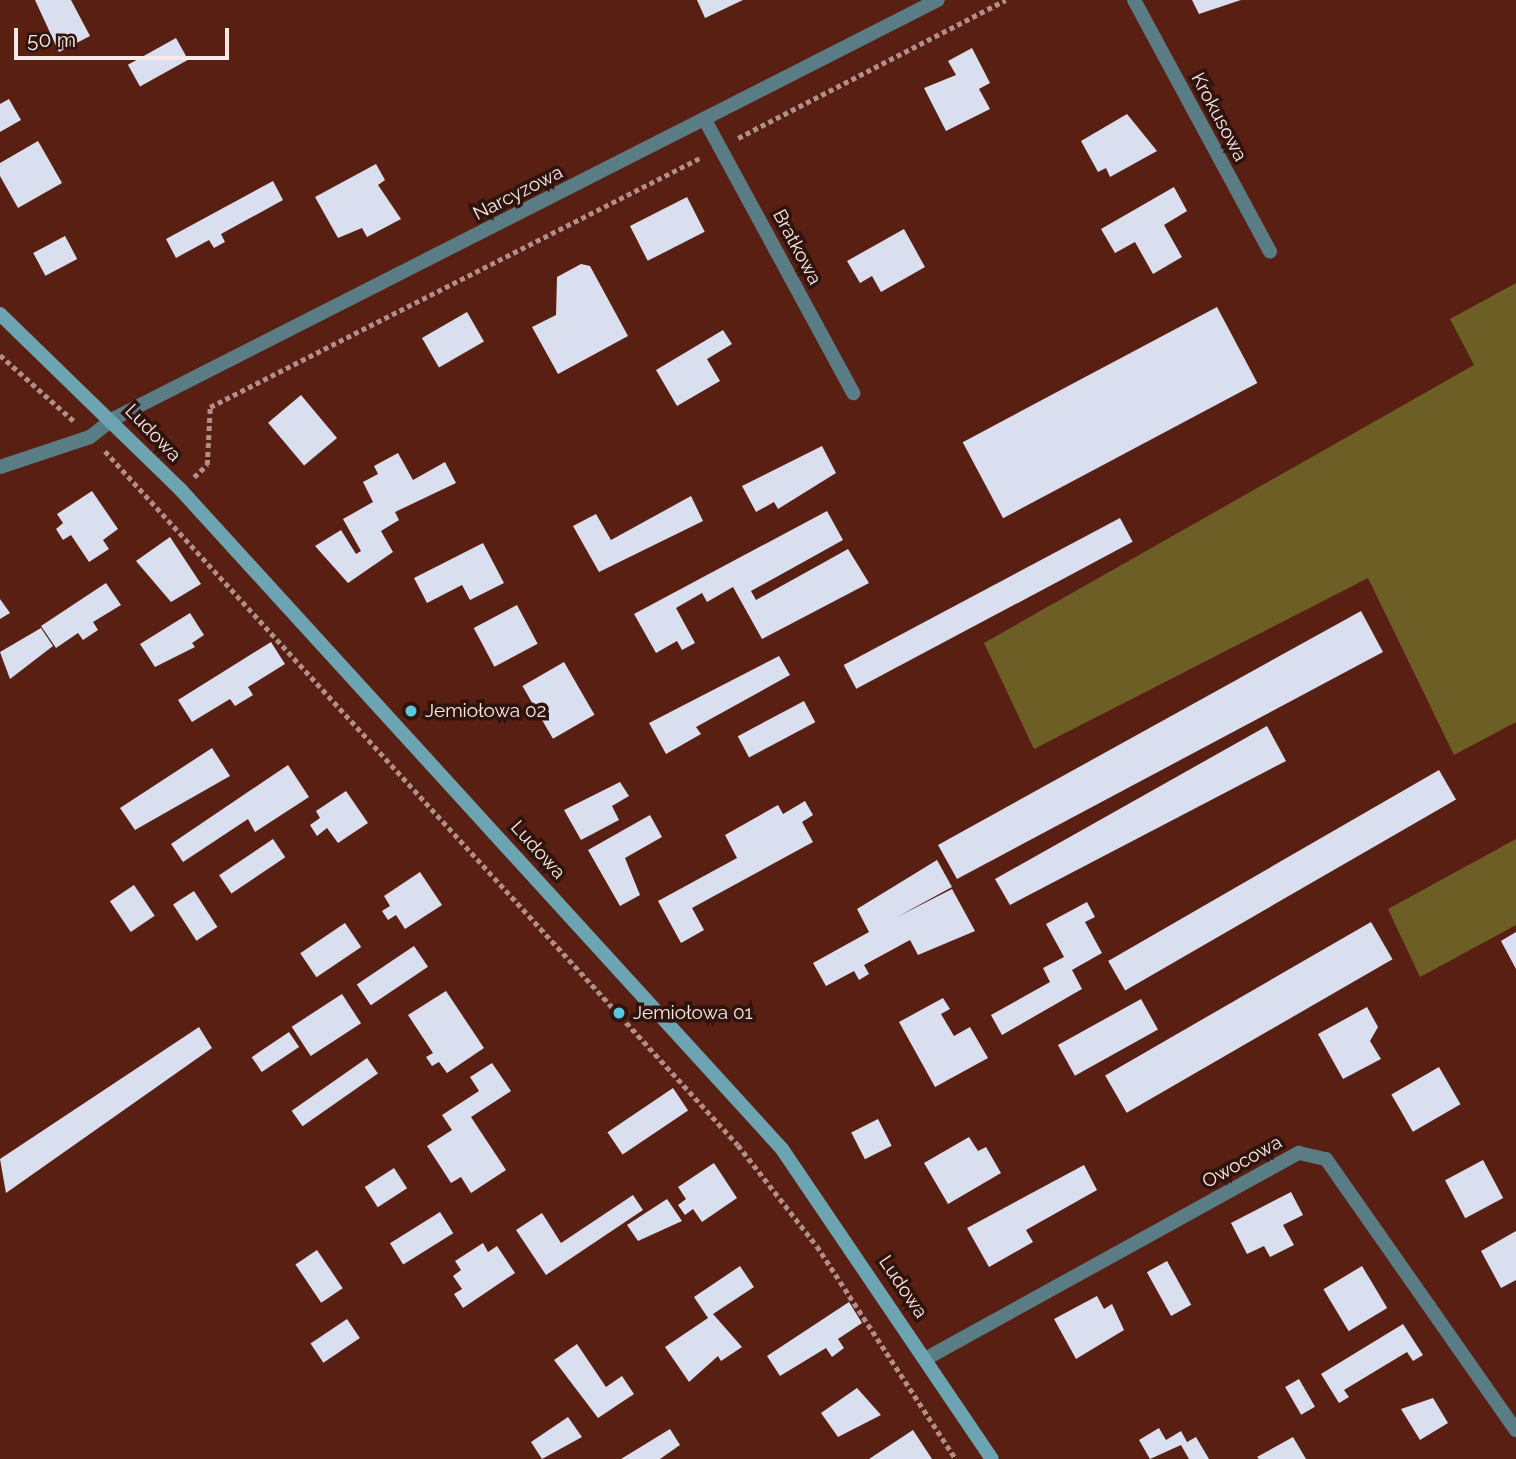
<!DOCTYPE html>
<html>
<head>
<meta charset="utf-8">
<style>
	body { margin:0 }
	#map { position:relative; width:1516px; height:1459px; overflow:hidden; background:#5a1f13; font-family:Raleway,sans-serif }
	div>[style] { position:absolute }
	.green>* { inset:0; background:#6d5e25 }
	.building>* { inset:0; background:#dadff0; transform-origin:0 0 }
	.path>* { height:4.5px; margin-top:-2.25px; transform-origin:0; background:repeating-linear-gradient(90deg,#b18e87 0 5px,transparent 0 8.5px) }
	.minor>* { height:14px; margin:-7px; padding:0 7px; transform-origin:7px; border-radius:7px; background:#5a7c84 }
	.tertiary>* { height:14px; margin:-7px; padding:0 7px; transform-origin:7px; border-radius:7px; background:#5a7c84 }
	.secondary>* { height:14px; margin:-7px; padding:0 7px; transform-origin:7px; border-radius:7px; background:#6ca4b1 }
	.dots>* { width:19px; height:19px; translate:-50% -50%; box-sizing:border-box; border:4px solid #2f140e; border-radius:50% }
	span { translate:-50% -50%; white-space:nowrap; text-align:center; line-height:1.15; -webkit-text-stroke:7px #2f140e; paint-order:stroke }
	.street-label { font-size:19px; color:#faeae7 }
	.poi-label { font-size:19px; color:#faeae7 }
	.left { translate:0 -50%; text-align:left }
	.scale { position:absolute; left:14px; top:28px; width:215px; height:32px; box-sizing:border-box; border:4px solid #faeae7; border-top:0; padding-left:9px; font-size:21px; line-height:24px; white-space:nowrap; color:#faeae7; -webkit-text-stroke:5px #2f140e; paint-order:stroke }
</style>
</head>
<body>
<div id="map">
	<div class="green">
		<i style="clip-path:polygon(1516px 283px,1516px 722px,1454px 755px,1368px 578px,1034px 749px,984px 643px,1474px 365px,1450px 319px)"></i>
		<i style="clip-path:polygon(1516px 839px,1516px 925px,1420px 977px,1388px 909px)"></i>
	</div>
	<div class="building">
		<i style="clip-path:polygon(35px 0,71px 0,90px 36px,59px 52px)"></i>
		<i style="clip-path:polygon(697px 0,743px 0,705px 18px)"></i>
		<i style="clip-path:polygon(1192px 0,1241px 0,1199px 14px)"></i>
		<i style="left:176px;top:38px;width:25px;height:55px;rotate:61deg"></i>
		<i style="clip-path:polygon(972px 48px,990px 83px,979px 89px,990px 109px,946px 131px,924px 88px,956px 75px,948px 61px)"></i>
		<i style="clip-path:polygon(9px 99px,21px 120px,0 132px,0 104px)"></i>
		<i style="clip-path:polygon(1127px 114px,1157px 151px,1110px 177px,1106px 168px,1098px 172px,1081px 141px)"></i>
		<i style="clip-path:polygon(38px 141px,62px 183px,18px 208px,0 176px,0 163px)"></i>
		<i style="clip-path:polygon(376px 164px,385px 180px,378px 185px,401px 219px,367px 237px,362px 228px,338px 238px,315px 197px)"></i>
		<i style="clip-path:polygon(273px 181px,283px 200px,221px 234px,225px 242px,214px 248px,209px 240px,176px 258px,166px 239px)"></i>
		<i style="clip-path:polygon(1174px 187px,1187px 211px,1164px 225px,1182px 257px,1153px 274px,1135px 242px,1115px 253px,1101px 229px)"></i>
		<i style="left:687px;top:197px;width:39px;height:64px;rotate:63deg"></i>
		<i style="clip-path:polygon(904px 229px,925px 267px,881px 292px,872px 276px,860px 283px,847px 261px)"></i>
		<i style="left:65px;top:236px;width:26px;height:36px;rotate:62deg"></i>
		<i style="clip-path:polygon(581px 264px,590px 266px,628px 336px,558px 374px,532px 327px,556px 315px,557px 277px)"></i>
		<i style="left:1217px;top:307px;width:86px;height:288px;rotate:62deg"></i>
		<i style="left:467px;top:312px;width:34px;height:52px;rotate:60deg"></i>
		<i style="clip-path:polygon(723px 330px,732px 344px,707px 359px,720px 381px,677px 406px,656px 370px)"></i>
		<i style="left:301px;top:395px;width:56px;height:43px;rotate:50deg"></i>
		<i style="clip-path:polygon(822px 446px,836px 473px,778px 509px,774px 502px,756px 512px,742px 486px)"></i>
		<i style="clip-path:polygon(398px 453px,413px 480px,445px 462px,456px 483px,395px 512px,399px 520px,381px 531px,393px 552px,348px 583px,315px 546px,341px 530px,356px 554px,361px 551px,343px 519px,373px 502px,363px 482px,378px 474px,374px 466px)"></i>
		<i style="clip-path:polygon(92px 491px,118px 529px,103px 540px,109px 549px,89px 562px,71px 535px,63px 540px,56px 529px,63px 523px,57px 514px)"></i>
		<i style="clip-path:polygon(691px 496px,703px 521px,599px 572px,573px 526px,596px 514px,611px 540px)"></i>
		<i style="clip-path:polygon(827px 511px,843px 540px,751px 591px,756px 600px,848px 549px,869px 583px,762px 639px,733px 587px,707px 602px,702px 593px,676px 608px,695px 643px,682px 650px,677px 641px,656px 653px,634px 614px)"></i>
		<i style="left:1120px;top:518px;width:27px;height:313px;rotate:62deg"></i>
		<i style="clip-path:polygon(170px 537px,201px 584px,171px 602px,136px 561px)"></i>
		<i style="clip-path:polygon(483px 543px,504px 583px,470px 600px,462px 585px,427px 603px,414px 578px)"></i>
		<i style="clip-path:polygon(106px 583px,121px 605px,93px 622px,98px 630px,83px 640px,78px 633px,56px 648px,41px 626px)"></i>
		<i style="clip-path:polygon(0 599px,10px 613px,0 619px)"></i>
		<i style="left:517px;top:605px;width:44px;height:49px;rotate:62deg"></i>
		<i style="clip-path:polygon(1361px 611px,1383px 652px,957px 879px,938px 845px)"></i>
		<i style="clip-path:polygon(190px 613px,204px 635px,192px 643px,195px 647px,155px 667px,140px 644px)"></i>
		<i style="clip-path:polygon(41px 628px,53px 646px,10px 679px,0 652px)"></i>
		<i style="clip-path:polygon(271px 642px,285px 664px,248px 687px,253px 695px,235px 706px,230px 699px,192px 722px,178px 700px)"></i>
		<i style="clip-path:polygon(779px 656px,790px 675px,696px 727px,701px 734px,666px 754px,649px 723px)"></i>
		<i style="left:564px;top:662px;width:61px;height:48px;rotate:60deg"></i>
		<i style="left:804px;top:701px;width:24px;height:75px;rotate:62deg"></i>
		<i style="clip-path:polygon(1267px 726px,1286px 761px,1010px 905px,995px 879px)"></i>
		<i style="clip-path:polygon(212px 748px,230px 776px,135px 830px,120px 808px)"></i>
		<i style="clip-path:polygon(288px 765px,309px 797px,255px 832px,248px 819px,183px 862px,171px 844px)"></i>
		<i style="left:1439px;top:770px;width:34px;height:382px;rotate:60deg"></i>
		<i style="clip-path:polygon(620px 782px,629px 796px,612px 806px,619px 820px,581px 840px,564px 810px)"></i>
		<i style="clip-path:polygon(346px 791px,368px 823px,338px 843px,327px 828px,317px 836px,310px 825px,320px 818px,316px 811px)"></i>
		<i style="clip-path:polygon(805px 801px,813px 815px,802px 822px,813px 842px,692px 908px,704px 930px,681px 943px,658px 901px,737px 858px,725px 835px,778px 805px,783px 814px)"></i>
		<i style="clip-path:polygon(650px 815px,662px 837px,625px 858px,640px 895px,620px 906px,588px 850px)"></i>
		<i style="left:273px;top:839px;width:22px;height:65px;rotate:56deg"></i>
		<i style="clip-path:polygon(937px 860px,952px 887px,897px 917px,952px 889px,975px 931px,918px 955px,910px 940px,864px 965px,869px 974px,859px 980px,854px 971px,826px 986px,813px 963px,869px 932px,857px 909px)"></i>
		<i style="clip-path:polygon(420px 872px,442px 905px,405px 929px,396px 915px,388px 920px,382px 911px,390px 906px,384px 896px)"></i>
		<i style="left:134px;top:885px;width:37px;height:29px;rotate:56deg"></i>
		<i style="left:194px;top:891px;width:43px;height:25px;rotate:57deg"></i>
		<i style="clip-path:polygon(1087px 902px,1095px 917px,1085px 922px,1102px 953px,1072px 970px,1082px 989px,1002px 1035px,991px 1015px,1050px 982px,1043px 968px,1064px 957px,1046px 924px)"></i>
		<i style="left:1371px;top:922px;width:43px;height:307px;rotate:60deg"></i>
		<i style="left:345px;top:923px;width:29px;height:54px;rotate:56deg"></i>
		<i style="clip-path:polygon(1516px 932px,1516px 969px,1501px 941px)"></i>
		<i style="left:414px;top:946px;width:25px;height:69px;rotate:56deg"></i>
		<i style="clip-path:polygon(446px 991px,484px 1048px,447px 1073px,439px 1062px,432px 1066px,426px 1057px,433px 1053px,408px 1015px)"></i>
		<i style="left:342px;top:994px;width:35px;height:60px;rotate:57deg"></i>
		<i style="clip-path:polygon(943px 998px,950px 1009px,941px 1014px,954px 1036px,970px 1027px,988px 1058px,935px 1087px,899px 1022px)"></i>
		<i style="left:1141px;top:999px;width:35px;height:95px;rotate:61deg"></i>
		<i style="clip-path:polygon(1367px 1007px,1378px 1027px,1370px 1041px,1381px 1059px,1343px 1079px,1318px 1034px)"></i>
		<i style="clip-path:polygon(199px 1027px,212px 1048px,6px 1193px,0 1159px)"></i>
		<i style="left:289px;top:1032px;width:18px;height:45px;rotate:56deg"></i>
		<i style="left:367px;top:1058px;width:19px;height:92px;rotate:55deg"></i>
		<i style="clip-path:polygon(492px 1063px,511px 1091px,471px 1117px,506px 1170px,471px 1193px,461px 1177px,451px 1183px,427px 1146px,452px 1130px,442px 1115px,479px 1091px,470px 1077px)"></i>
		<i style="left:1439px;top:1067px;width:43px;height:55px;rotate:60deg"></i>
		<i style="left:673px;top:1088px;width:27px;height:79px;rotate:56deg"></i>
		<i style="left:878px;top:1119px;width:30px;height:30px;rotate:63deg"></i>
		<i style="clip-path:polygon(969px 1137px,978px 1151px,986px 1147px,1001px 1173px,948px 1204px,924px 1163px)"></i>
		<i style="left:1483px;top:1160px;width:43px;height:43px;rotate:62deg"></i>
		<i style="clip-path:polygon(714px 1163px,737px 1198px,702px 1222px,693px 1209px,685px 1215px,678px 1205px,686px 1199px,678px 1187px)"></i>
		<i style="clip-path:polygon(1084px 1165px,1097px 1190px,1026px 1230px,1033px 1242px,989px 1267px,967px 1228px)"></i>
		<i style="left:394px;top:1168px;width:24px;height:35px;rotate:57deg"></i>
		<i style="clip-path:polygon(1291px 1192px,1303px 1215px,1283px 1225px,1294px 1245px,1270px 1257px,1264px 1246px,1247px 1254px,1231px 1223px)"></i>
		<i style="clip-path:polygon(633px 1195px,643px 1210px,546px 1275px,516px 1230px,542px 1213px,561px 1243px)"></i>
		<i style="clip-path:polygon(667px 1199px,682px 1221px,638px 1241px,627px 1225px)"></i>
		<i style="left:440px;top:1212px;width:25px;height:59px;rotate:58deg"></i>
		<i style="clip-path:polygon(1516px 1231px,1516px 1280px,1501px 1288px,1481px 1251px)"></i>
		<i style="clip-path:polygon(483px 1243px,488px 1252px,497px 1246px,515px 1273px,463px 1308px,454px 1294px,462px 1289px,453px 1276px,461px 1270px,455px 1261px)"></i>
		<i style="left:317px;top:1250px;width:46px;height:26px;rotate:56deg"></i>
		<i style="left:1167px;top:1261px;width:50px;height:23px;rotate:61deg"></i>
		<i style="clip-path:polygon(740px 1266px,754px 1287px,713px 1314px,742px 1347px,721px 1361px,718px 1356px,689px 1382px,665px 1347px,708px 1318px,694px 1297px)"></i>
		<i style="left:1362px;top:1266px;width:49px;height:45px;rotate:59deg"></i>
		<i style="clip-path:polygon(1097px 1296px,1104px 1309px,1112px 1304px,1124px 1330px,1076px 1359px,1054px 1319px)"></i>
		<i style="clip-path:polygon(849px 1302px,862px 1323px,838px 1339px,844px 1348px,832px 1357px,826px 1348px,780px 1376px,767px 1356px)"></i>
		<i style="left:347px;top:1319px;width:23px;height:44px;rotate:56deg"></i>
		<i style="clip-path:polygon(1403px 1324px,1423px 1355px,1413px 1361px,1407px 1352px,1344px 1390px,1349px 1397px,1339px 1403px,1321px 1374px)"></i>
		<i style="clip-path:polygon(577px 1344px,606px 1387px,622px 1376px,634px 1394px,598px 1418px,554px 1360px)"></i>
		<i style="left:1299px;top:1379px;width:32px;height:16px;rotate:60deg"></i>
		<i style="clip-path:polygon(857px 1388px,881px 1415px,838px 1437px,821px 1413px)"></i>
		<i style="clip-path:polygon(1433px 1398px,1448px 1423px,1420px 1440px,1401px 1409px)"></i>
		<i style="clip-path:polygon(568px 1417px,582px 1437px,542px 1459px,531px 1442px)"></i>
		<i style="clip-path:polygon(1159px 1428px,1166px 1440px,1181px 1431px,1187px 1442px,1196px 1437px,1209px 1459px,1189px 1459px,1181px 1445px,1150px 1459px,1139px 1440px)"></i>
		<i style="clip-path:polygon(670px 1429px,680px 1445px,660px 1459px,621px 1459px)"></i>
		<i style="clip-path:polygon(913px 1430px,932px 1459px,869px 1459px)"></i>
		<i style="clip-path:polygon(1293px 1437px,1306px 1459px,1259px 1459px,1257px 1457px)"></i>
	</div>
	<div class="path">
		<i style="left:738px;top:138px;width:301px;rotate:-27.3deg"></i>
		<i style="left:0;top:355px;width:99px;rotate:41.7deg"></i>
		<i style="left:105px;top:451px;width:939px;rotate:47.63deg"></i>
		<i style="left:738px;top:1145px;width:128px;rotate:52deg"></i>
		<i style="left:817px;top:1246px;width:254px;rotate:56.9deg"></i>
		<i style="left:194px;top:477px;width:18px;rotate:-43deg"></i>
		<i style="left:207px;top:465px;width:58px;rotate:-87deg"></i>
		<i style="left:210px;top:407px;width:552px;rotate:-26.94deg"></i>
	</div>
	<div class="minor">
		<i style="left:1134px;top:0;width:286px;rotate:61.6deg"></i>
		<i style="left:705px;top:120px;width:311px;rotate:61.5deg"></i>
		<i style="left:0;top:467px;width:95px;rotate:-18.4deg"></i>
		<i style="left:90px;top:437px;width:29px;rotate:-38deg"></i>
		<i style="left:927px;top:1358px;width:425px;rotate:-28.9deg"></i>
		<i style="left:1299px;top:1153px;width:28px;rotate:13deg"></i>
		<i style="left:1326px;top:1159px;width:331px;rotate:55deg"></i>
	</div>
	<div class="tertiary">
		<i style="left:113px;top:419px;width:925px;rotate:-26.93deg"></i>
	</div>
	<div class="secondary">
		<i style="left:0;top:314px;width:251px;rotate:44.2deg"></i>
		<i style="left:180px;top:489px;width:893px;rotate:47.63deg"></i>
		<i style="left:782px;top:1149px;width:374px;rotate:55.9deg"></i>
	</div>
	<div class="dots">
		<i style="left:411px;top:711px;background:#56c9e1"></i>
		<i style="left:619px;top:1013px;background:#56c9e1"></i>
	</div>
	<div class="street-label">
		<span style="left:1219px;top:117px;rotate:62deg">Krokusowa</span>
		<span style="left:518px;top:193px;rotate:-27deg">Narcyzowa</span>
		<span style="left:797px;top:247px;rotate:62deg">Bratkowa</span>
		<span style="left:153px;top:433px;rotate:46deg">Ludowa</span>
		<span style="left:538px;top:850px;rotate:48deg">Ludowa</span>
		<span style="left:1242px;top:1162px;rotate:-29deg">Owocowa</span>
		<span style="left:903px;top:1287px;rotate:56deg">Ludowa</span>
	</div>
	<div class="poi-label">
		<span class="left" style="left:425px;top:711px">Jemiołowa 02</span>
		<span class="left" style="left:633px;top:1013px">Jemiołowa 01</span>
	</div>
	<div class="scale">50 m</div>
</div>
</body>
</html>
